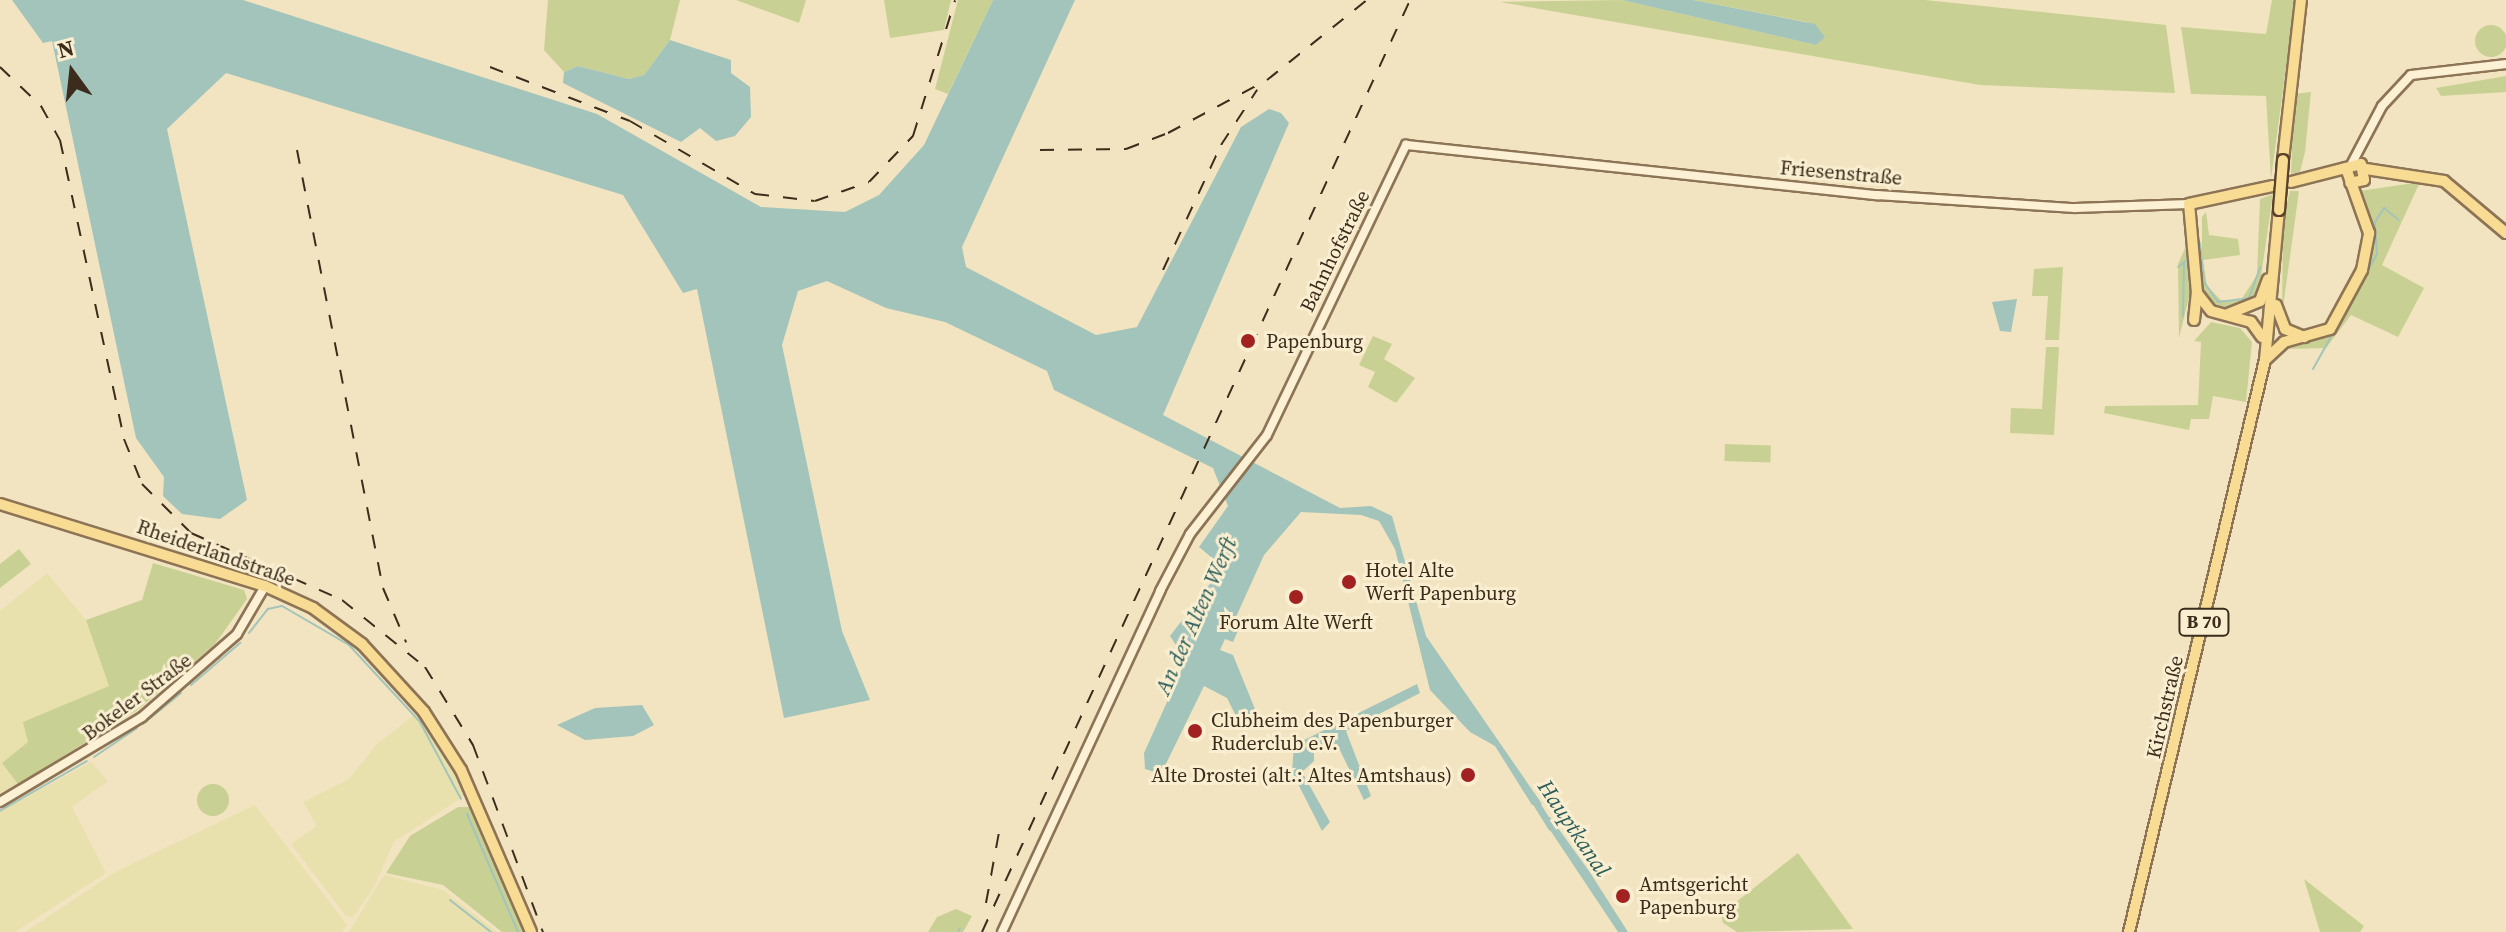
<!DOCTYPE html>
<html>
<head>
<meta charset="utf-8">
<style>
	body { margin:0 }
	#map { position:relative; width:2506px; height:932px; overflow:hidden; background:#f2e4c0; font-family:"Source Serif 4",serif }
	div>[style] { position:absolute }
	.farmland>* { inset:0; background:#e8e0ad }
	.green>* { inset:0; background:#c8d193; transform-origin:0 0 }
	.round { border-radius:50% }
	.water>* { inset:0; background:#a3c4bb }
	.stream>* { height:2px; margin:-1px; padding:0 1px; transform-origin:1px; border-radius:1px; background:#a3c4bb }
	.canal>* { height:7px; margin:-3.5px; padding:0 3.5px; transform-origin:3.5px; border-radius:3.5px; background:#a3c4bb }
	.roads { filter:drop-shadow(2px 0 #8d7456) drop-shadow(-2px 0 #8d7456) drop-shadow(0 2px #8d7456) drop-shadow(0 -2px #8d7456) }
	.minor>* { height:8px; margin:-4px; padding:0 4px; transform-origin:4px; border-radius:4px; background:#fcf1d4 }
	.major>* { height:10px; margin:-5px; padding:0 5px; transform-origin:5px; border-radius:5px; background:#f9dc94 }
	.rail>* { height:2px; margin-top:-1px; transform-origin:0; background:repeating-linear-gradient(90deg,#3b2c1c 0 14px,transparent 0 28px) }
	.bridges { filter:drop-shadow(2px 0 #5a422b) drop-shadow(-2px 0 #5a422b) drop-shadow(0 2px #5a422b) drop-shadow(0 -2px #5a422b) }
	.major-bridge>* { height:10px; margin:-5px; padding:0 5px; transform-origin:5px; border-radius:5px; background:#f9dc94 }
	.dots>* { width:22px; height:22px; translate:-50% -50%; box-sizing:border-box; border:4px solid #f9eed0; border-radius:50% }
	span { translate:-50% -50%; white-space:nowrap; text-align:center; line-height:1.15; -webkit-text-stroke:6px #f9eed0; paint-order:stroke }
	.shield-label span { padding:2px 6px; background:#f9eed0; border:2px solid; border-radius:6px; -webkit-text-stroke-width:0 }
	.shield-label { font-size:18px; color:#3b2c1c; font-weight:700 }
	.street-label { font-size:20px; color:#3b2c1c }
	.poi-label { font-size:20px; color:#3b2c1c }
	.left { translate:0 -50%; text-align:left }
	.right { translate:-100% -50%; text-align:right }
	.water-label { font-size:22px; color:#2a5c5a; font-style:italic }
	.north { position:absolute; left:32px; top:32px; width:80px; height:80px; -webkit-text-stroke:6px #f9eed0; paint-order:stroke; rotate:345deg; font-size:22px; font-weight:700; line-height:32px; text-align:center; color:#3b2c1c }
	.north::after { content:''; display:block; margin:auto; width:28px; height:36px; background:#3b2c1c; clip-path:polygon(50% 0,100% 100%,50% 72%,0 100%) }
</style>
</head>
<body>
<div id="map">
	<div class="farmland">
		<i style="clip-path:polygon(47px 573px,86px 620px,109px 686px,24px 722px,28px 742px,2px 763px,18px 784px,0 793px,0 611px)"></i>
		<i style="clip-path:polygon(417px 713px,467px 794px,394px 842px,374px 887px,353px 917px,346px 916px,291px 844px,317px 826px,303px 802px,349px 779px,376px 745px)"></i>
		<i style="clip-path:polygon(91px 762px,108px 781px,72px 807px,106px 873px,15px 932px,0 932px,0 812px)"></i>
		<i style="clip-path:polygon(255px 805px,347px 925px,342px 932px,25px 932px,115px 872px)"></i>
		<i style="clip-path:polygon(384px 875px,443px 890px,497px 932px,349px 932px)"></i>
	</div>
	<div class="green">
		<i style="clip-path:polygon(548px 0,680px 0,670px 40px,644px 75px,629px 79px,578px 66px,564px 72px,544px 50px)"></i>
		<i style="clip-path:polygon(736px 0,806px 0,799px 23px)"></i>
		<i style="clip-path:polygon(884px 0,951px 0,944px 30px,890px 38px)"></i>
		<i style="clip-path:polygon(958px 0,993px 0,948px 94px,935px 89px)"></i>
		<i style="clip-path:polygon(1622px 0,1816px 45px,1807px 22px,1693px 0,1925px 0,2166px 25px,2175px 93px,1980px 85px,1500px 2px)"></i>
		<i style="clip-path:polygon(2272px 0,2295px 0,2271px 179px,2266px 96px,2191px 94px,2181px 27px,2266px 34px)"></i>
		<i class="round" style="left:2475px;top:25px;width:32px;height:32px"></i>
		<i style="clip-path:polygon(2506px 76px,2506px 92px,2441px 96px,2436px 88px)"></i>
		<i style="clip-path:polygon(2311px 92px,2305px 152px,2300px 172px,2291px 174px,2294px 94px)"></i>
		<i style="clip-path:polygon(2420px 182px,2382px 265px,2424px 288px,2398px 337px,2351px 315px,2326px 348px,2286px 349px,2329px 333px,2370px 253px,2360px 191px)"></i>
		<i style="clip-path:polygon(2290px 191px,2299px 191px,2282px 315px,2283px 219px)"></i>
		<i style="clip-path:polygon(2273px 194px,2258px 297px,2234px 310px,2217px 306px,2202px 291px,2202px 217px,2206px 212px,2209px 235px,2238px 239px,2240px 255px,2203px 260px,2207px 286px,2221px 300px,2241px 300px,2257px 275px,2260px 199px)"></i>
		<i style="clip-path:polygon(2186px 246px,2190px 293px,2179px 338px,2178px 264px)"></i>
		<i style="clip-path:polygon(2063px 267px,2059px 340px,2045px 340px,2048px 296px,2032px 296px,2034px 269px)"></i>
		<i style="clip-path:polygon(2211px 322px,2240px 328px,2252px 342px,2246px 402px,2213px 396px,2209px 419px,2191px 419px,2189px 430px,2104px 413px,2105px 406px,2198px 405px,2201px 342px,2194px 341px)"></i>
		<i style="clip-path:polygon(1373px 336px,1392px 344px,1384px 359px,1415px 378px,1396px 403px,1368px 387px,1375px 372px,1359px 365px)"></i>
		<i style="clip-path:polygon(2046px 347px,2059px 347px,2054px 435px,2010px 433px,2011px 408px,2042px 409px)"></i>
		<i style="left:1725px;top:444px;width:46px;height:17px;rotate:2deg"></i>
		<i style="clip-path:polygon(19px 549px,31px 564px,0 588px,0 564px)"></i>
		<i style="clip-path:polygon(153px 563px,244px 590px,247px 599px,215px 644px,136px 711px,18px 784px,2px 763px,28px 742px,23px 722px,109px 686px,86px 620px,142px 600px)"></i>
		<i class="round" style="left:197px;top:784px;width:32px;height:32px"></i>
		<i style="clip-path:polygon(458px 807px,472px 807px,525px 932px,502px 932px,443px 885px,386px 873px,410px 836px)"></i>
		<i style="clip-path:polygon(1798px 853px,1853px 929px,1737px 932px,1723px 923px,1721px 914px)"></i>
		<i style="clip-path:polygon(2304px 879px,2364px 926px,2360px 932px,2320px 932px)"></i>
		<i style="clip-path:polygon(956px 909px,972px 916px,963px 932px,928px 932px,937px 917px)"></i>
	</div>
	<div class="water">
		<i style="clip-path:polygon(12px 0,243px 0,597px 114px,761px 207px,845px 212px,879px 195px,924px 145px,993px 0,1075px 0,962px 247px,966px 267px,1096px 335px,1137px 327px,1241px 127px,1269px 109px,1281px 113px,1289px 123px,1163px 415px,1340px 508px,1371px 506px,1392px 516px,1426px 636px,1542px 804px,1532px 805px,1495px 746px,1470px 732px,1430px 690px,1395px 549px,1379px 521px,1361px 515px,1301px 512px,1264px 555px,1236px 617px,1243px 619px,1233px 642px,1225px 639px,1220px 650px,1233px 655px,1257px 714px,1239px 722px,1227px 698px,1204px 686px,1161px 774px,1145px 769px,1144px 753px,1186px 660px,1170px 636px,1223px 567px,1199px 547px,1228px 506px,1213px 468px,1054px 390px,1047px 371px,945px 322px,886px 308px,827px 281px,798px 291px,782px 345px,842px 631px,870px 700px,784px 718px,697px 289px,683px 293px,623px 195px,226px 73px,167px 129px,247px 500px,220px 519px,182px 514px,163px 496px,164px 477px,136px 438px,52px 41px,43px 43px)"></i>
		<i style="clip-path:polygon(1622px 0,1693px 0,1815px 24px,1825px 37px,1816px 45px)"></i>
		<i style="clip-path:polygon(670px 40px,731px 60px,731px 73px,750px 87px,751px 117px,735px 136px,716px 141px,700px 128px,681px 142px,563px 83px,564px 72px,578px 66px,629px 79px,644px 75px)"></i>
		<i style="clip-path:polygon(2017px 299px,2011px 332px,2000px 331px,1992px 302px)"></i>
		<i style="clip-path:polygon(1417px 684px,1420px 693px,1346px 731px,1371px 796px,1364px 800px,1337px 744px,1314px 747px,1314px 761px,1302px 772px,1330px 822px,1322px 831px,1292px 772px,1294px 745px)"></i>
		<i style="clip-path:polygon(642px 705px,654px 725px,633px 736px,585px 740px,557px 725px,595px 708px)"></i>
		<i style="clip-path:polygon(1550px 817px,1589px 871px,1628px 932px,1618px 932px,1544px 821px)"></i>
	</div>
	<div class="stream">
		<i style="left:2200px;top:243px;width:39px;rotate:84deg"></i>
		<i style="left:2204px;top:282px;width:24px;rotate:55deg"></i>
		<i style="left:2218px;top:302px;width:31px;rotate:-7deg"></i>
		<i style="left:2249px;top:298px;width:33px;rotate:-70deg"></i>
		<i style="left:2178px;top:267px;width:11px;rotate:-38deg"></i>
		<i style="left:2183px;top:316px;width:54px;rotate:-88.9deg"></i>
		<i style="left:2313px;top:369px;width:132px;rotate:-60.9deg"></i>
		<i style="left:2377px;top:254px;width:32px;rotate:-94deg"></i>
		<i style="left:2375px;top:222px;width:17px;rotate:-57deg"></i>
		<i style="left:2384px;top:208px;width:19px;rotate:39deg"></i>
		<i style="left:249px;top:633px;width:31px;rotate:-52deg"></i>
		<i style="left:268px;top:609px;width:14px;rotate:-12deg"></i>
		<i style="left:282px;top:606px;width:78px;rotate:30.2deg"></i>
		<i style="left:349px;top:645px;width:105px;rotate:47.3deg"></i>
		<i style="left:420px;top:722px;width:87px;rotate:62deg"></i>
		<i style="left:191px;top:685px;width:65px;rotate:-40.6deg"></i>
		<i style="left:143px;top:724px;width:49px;rotate:-39.2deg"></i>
		<i style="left:94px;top:757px;width:52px;rotate:-34deg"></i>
		<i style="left:0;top:811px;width:100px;rotate:-29.9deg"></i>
		<i style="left:467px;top:814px;width:129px;rotate:66.6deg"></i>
		<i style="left:450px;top:900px;width:52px;rotate:38deg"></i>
		<i style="left:958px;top:932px;width:4px;rotate:-63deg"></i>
	</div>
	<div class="canal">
		<i style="left:1534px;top:800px;width:32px;rotate:58deg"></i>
	</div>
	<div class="roads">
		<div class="minor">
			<i style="left:2352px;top:163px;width:64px;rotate:-62.2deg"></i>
			<i style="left:2382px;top:106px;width:42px;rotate:-46.9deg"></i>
			<i style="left:2411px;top:75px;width:96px;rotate:-6.6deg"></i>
			<i style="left:0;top:802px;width:165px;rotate:-30.9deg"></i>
			<i style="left:142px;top:717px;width:126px;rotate:-41.1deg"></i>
			<i style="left:237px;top:634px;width:56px;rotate:-59.7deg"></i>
			<i style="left:1002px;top:932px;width:376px;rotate:-65.1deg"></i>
			<i style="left:1160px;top:591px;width:64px;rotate:-62.2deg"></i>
			<i style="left:1190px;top:534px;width:125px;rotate:-52.1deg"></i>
			<i style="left:1267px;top:435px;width:322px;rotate:-64.4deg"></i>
			<i style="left:1406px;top:145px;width:474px;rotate:6.1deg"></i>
			<i style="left:1877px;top:195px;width:198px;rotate:3.8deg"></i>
			<i style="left:2075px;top:208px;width:114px;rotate:-2deg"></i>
		</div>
		<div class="major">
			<i style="left:2283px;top:160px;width:161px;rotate:-83.6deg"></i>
			<i style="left:2366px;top:169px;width:79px;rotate:8.7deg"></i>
			<i style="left:2444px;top:181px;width:81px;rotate:40deg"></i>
			<i style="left:2291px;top:182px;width:72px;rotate:-14.4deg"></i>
			<i style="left:2361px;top:164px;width:16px;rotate:79deg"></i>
			<i style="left:2364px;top:180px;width:14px;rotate:168deg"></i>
			<i style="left:2276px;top:305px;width:26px;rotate:69deg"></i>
			<i style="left:2285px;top:329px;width:21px;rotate:23deg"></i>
			<i style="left:2228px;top:314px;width:35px;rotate:-22deg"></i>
			<i style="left:2260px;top:301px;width:23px;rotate:-70deg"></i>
			<i style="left:2194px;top:320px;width:27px;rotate:-84deg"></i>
			<i style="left:2262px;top:337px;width:19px;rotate:-126deg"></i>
			<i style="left:2251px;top:322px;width:41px;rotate:-164.6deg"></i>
			<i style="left:2211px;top:311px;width:23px;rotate:-128deg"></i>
			<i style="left:2197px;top:293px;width:89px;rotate:-95.1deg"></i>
			<i style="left:2189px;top:204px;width:86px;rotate:-12.1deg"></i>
			<i style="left:2265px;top:360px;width:26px;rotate:-43deg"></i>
			<i style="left:2284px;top:342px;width:48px;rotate:-15.8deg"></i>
			<i style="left:2330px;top:329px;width:67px;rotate:-61.5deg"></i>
			<i style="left:2362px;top:270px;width:38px;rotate:-79deg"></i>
			<i style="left:2369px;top:233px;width:69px;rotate:-109.5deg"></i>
			<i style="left:0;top:504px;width:277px;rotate:17.2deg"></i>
			<i style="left:265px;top:586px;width:53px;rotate:24.6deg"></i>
			<i style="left:313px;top:608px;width:61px;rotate:36.3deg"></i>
			<i style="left:362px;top:644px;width:92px;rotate:47.6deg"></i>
			<i style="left:424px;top:712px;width:69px;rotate:57.5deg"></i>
			<i style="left:461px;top:770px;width:176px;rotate:66.6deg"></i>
			<i style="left:2129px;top:932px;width:588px;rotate:-76.63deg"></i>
			<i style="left:2265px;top:360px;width:151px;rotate:-84.7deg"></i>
		</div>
	</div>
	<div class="rail">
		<i style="left:0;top:67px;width:57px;rotate:43.6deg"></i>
		<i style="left:41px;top:106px;width:39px;rotate:61deg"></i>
		<i style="left:60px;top:140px;width:306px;rotate:77.9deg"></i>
		<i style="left:124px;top:439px;width:48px;rotate:68.2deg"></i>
		<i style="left:142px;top:484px;width:69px;rotate:45deg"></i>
		<i style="left:191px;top:533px;width:165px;rotate:23.9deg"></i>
		<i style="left:342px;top:600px;width:107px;rotate:38.9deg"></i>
		<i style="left:425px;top:667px;width:92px;rotate:58.4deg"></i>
		<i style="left:473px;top:745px;width:200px;rotate:69.5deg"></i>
		<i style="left:490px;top:67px;width:150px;rotate:21.1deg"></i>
		<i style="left:630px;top:121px;width:145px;rotate:30.3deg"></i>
		<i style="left:755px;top:194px;width:60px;rotate:6.7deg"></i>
		<i style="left:815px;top:201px;width:57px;rotate:-19.4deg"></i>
		<i style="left:869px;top:182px;width:64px;rotate:-46.3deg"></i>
		<i style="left:913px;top:136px;width:142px;rotate:-72.8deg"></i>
		<i style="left:297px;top:150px;width:446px;rotate:78.9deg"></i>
		<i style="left:383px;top:588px;width:59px;rotate:66.9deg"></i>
		<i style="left:1040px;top:150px;width:86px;rotate:-0.7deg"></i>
		<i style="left:1126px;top:149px;width:45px;rotate:-20.9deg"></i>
		<i style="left:1168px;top:133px;width:112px;rotate:-28.2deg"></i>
		<i style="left:1267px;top:80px;width:128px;rotate:-38.7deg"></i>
		<i style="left:1163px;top:270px;width:138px;rotate:-65.1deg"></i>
		<i style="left:1221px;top:145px;width:66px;rotate:-56.8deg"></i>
		<i style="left:986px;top:903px;width:83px;rotate:-79.6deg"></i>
		<i style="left:982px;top:932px;width:1026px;rotate:-65.33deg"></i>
	</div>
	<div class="bridges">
		<div class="major-bridge">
			<i style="left:2279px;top:210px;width:50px;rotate:-85.4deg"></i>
		</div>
	</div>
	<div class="dots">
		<i style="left:1248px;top:341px;background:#a12220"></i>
		<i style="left:1349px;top:582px;background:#a12220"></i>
		<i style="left:1296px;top:597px;background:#a12220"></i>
		<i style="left:1195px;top:731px;background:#a12220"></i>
		<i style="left:1468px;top:775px;background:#a12220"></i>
		<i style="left:1623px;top:896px;background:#a12220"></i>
	</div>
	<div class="shield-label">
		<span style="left:2204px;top:622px">B 70</span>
	</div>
	<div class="street-label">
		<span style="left:1841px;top:173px;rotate:5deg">Friesenstraße</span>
		<span style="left:1335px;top:251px;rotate:-64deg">Bahnhofstraße</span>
		<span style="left:216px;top:553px;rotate:19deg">Rheiderlandstraße</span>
		<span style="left:137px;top:697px;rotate:-37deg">Bokeler Straße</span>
		<span style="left:2165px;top:707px;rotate:-77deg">Kirchstraße</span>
	</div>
	<div class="poi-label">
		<span class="left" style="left:1266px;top:341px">Papenburg</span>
		<span class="left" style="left:1365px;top:582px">Hotel Alte<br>Werft Papenburg</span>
		<span style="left:1296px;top:622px">Forum Alte Werft</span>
		<span class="left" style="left:1211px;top:732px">Clubheim des Papenburger<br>Ruderclub e.V.</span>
		<span class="right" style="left:1452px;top:775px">Alte Drostei (alt.: Altes Amtshaus)</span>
		<span class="left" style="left:1639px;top:896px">Amtsgericht<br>Papenburg</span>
	</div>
	<div class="water-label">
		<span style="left:1196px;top:616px;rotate:-66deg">An der Alten Werft</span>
		<span style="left:1574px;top:828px;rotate:56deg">Hauptkanal</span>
	</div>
	<div class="north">N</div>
</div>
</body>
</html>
